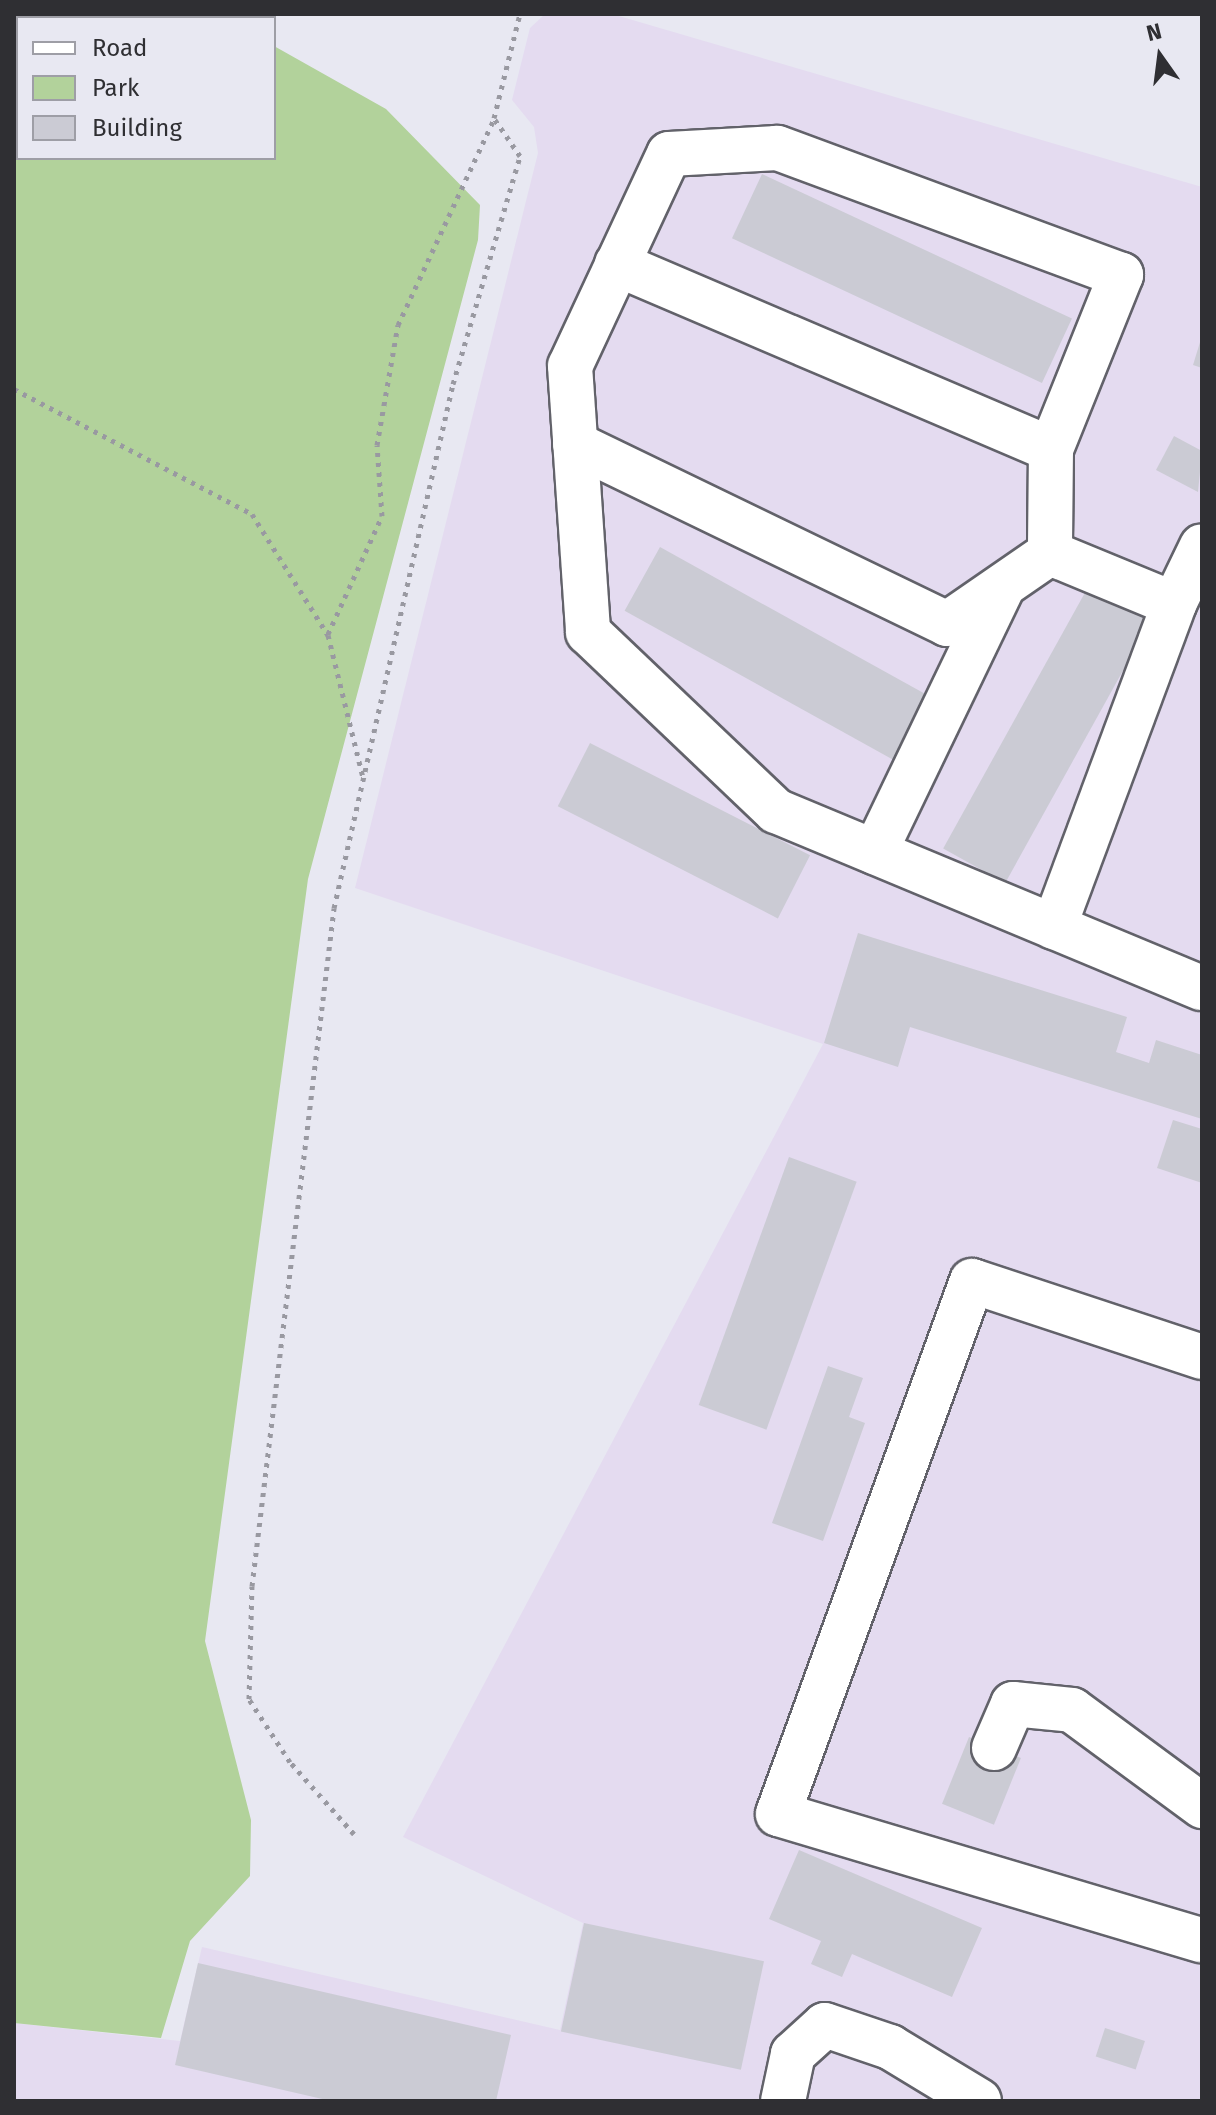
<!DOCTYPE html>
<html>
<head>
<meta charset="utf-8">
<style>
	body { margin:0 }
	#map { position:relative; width:1216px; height:2115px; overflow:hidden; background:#e8e8f2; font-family:"Fira Sans",sans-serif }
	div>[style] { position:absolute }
	.industrial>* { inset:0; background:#e4dbf0 }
	.green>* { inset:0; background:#b2d29b }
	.building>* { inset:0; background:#cbcbd4; transform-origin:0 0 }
	.path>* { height:5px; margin-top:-2.5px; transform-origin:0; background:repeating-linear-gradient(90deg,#9999a1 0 4px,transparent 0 10px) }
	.roads { filter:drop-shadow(2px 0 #62626a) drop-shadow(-2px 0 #62626a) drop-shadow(0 2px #62626a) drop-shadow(0 -2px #62626a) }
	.minor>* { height:44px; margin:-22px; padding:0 22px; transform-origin:22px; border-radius:22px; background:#fff }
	span { translate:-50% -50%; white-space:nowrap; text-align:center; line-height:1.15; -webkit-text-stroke:7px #e8e8f2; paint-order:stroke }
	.frame { position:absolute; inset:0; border:16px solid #2f2f33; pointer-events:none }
	.legend { position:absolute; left:16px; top:16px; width:260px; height:144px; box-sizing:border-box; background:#e8e8f2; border:2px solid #9e9ea6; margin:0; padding:10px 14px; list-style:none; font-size:24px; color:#2f2f33 }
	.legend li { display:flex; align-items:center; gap:16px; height:40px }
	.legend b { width:40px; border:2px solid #9e9ea6 }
	.north { position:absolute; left:1120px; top:16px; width:80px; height:80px; -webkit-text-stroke:6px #e8e8f2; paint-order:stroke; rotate:346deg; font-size:22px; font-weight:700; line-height:32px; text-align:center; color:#2f2f33 }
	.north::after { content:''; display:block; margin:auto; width:28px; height:36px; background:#2f2f33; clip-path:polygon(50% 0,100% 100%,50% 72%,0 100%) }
</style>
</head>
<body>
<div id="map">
	<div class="industrial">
		<i style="clip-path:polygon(545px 14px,612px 14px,1202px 187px,1202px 2101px,14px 2101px,14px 2023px,180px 2041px,202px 1947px,560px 2030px,583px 1923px,403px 1837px,823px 1044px,355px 888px,538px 153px,534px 127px,512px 100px,530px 28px)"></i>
	</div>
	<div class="green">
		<i style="clip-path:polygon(14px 14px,230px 18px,18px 18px,18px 158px,274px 158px,274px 46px,386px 109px,480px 205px,478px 240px,308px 879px,205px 1641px,251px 1820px,250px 1876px,190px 1941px,161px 2038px,14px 2023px)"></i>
	</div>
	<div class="building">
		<i style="left:762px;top:174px;width:342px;height:71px;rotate:25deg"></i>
		<i style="clip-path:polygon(1201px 339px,1202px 340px,1202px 368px,1193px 365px)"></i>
		<i style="clip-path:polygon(1174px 436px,1202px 451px,1198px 492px,1156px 470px)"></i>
		<i style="left:660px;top:547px;width:307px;height:73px;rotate:29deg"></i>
		<i style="left:1092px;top:580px;width:71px;height:307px;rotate:29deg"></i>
		<i style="left:590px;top:743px;width:247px;height:71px;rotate:27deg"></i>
		<i style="clip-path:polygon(858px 933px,1127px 1017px,1116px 1052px,1149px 1063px,1156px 1040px,1202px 1055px,1202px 1119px,910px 1027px,898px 1067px,824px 1043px)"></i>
		<i style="clip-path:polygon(1173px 1120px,1202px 1129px,1202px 1183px,1157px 1168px)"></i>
		<i style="left:789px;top:1157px;width:72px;height:264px;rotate:20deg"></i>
		<i style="clip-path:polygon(828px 1366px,863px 1378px,849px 1417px,865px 1423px,823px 1541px,772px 1523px)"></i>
		<i style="left:969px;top:1737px;width:56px;height:72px;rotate:22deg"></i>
		<i style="clip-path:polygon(799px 1850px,982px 1928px,952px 1997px,852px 1954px,842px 1977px,811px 1964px,821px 1941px,769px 1919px)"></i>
		<i style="left:584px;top:1923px;width:184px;height:111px;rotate:12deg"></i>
		<i style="clip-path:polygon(198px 1963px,511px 2035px,496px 2101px,331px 2101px,175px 2065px)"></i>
		<i style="left:1105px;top:2028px;width:42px;height:30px;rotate:18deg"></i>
	</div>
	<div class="path">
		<i style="left:14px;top:389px;width:269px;rotate:27.7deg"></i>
		<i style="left:252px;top:514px;width:143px;rotate:57.9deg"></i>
		<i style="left:328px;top:635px;width:147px;rotate:76.2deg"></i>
		<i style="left:328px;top:634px;width:130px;rotate:-65.4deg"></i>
		<i style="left:382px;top:516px;width:71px;rotate:-94deg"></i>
		<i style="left:377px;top:445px;width:122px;rotate:-80.1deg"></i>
		<i style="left:398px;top:325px;width:227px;rotate:-65deg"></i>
		<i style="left:354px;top:1834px;width:96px;rotate:-131.6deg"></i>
		<i style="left:290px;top:1762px;width:75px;rotate:-123.1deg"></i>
		<i style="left:249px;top:1699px;width:113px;rotate:-88.5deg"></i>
		<i style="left:252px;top:1586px;width:683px;rotate:-83.1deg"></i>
		<i style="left:334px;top:908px;width:537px;rotate:-77.21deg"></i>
		<i style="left:453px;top:384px;width:238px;rotate:-73.6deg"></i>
		<i style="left:520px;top:156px;width:46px;rotate:-124.4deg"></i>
		<i style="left:494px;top:118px;width:107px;rotate:-76deg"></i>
	</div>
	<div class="roads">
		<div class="minor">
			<i style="left:617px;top:264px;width:472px;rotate:23.1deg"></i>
			<i style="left:1051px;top:449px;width:188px;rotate:-68.1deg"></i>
			<i style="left:1121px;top:275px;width:367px;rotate:-159.7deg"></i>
			<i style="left:777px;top:148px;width:108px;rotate:176.8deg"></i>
			<i style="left:669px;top:154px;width:234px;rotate:115deg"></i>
			<i style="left:570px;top:366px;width:267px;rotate:86.1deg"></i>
			<i style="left:588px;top:632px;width:260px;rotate:43.6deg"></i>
			<i style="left:776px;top:811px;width:461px;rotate:22.6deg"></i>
			<i style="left:575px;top:444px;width:413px;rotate:25.8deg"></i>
			<i style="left:947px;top:624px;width:125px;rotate:-34.6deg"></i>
			<i style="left:1051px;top:449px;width:104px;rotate:90.6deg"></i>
			<i style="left:1050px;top:553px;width:134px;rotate:22.4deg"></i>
			<i style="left:1174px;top:604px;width:64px;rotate:-64.2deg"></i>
			<i style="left:875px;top:852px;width:293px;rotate:-64.3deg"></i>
			<i style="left:1054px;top:927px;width:345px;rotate:-69.6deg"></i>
			<i style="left:1202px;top:1357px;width:242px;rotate:-161.7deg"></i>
			<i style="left:972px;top:1281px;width:567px;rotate:110deg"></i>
			<i style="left:778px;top:1814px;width:442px;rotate:16.6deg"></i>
			<i style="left:994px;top:1748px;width:48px;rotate:-66.6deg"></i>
			<i style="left:1013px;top:1704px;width:59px;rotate:5.8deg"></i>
			<i style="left:1072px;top:1710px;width:162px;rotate:36.4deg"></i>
			<i style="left:783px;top:2101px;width:48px;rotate:-78deg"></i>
			<i style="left:793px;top:2054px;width:43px;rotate:-42.2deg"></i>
			<i style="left:825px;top:2025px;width:69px;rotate:18.7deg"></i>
			<i style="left:890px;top:2047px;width:104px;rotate:31.2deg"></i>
		</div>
	</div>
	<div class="frame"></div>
	<ul class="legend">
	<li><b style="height:10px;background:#fff"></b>Road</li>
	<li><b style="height:22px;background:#b2d29b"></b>Park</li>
	<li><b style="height:22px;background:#cbcbd4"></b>Building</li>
	</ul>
	<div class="north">N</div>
</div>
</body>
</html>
